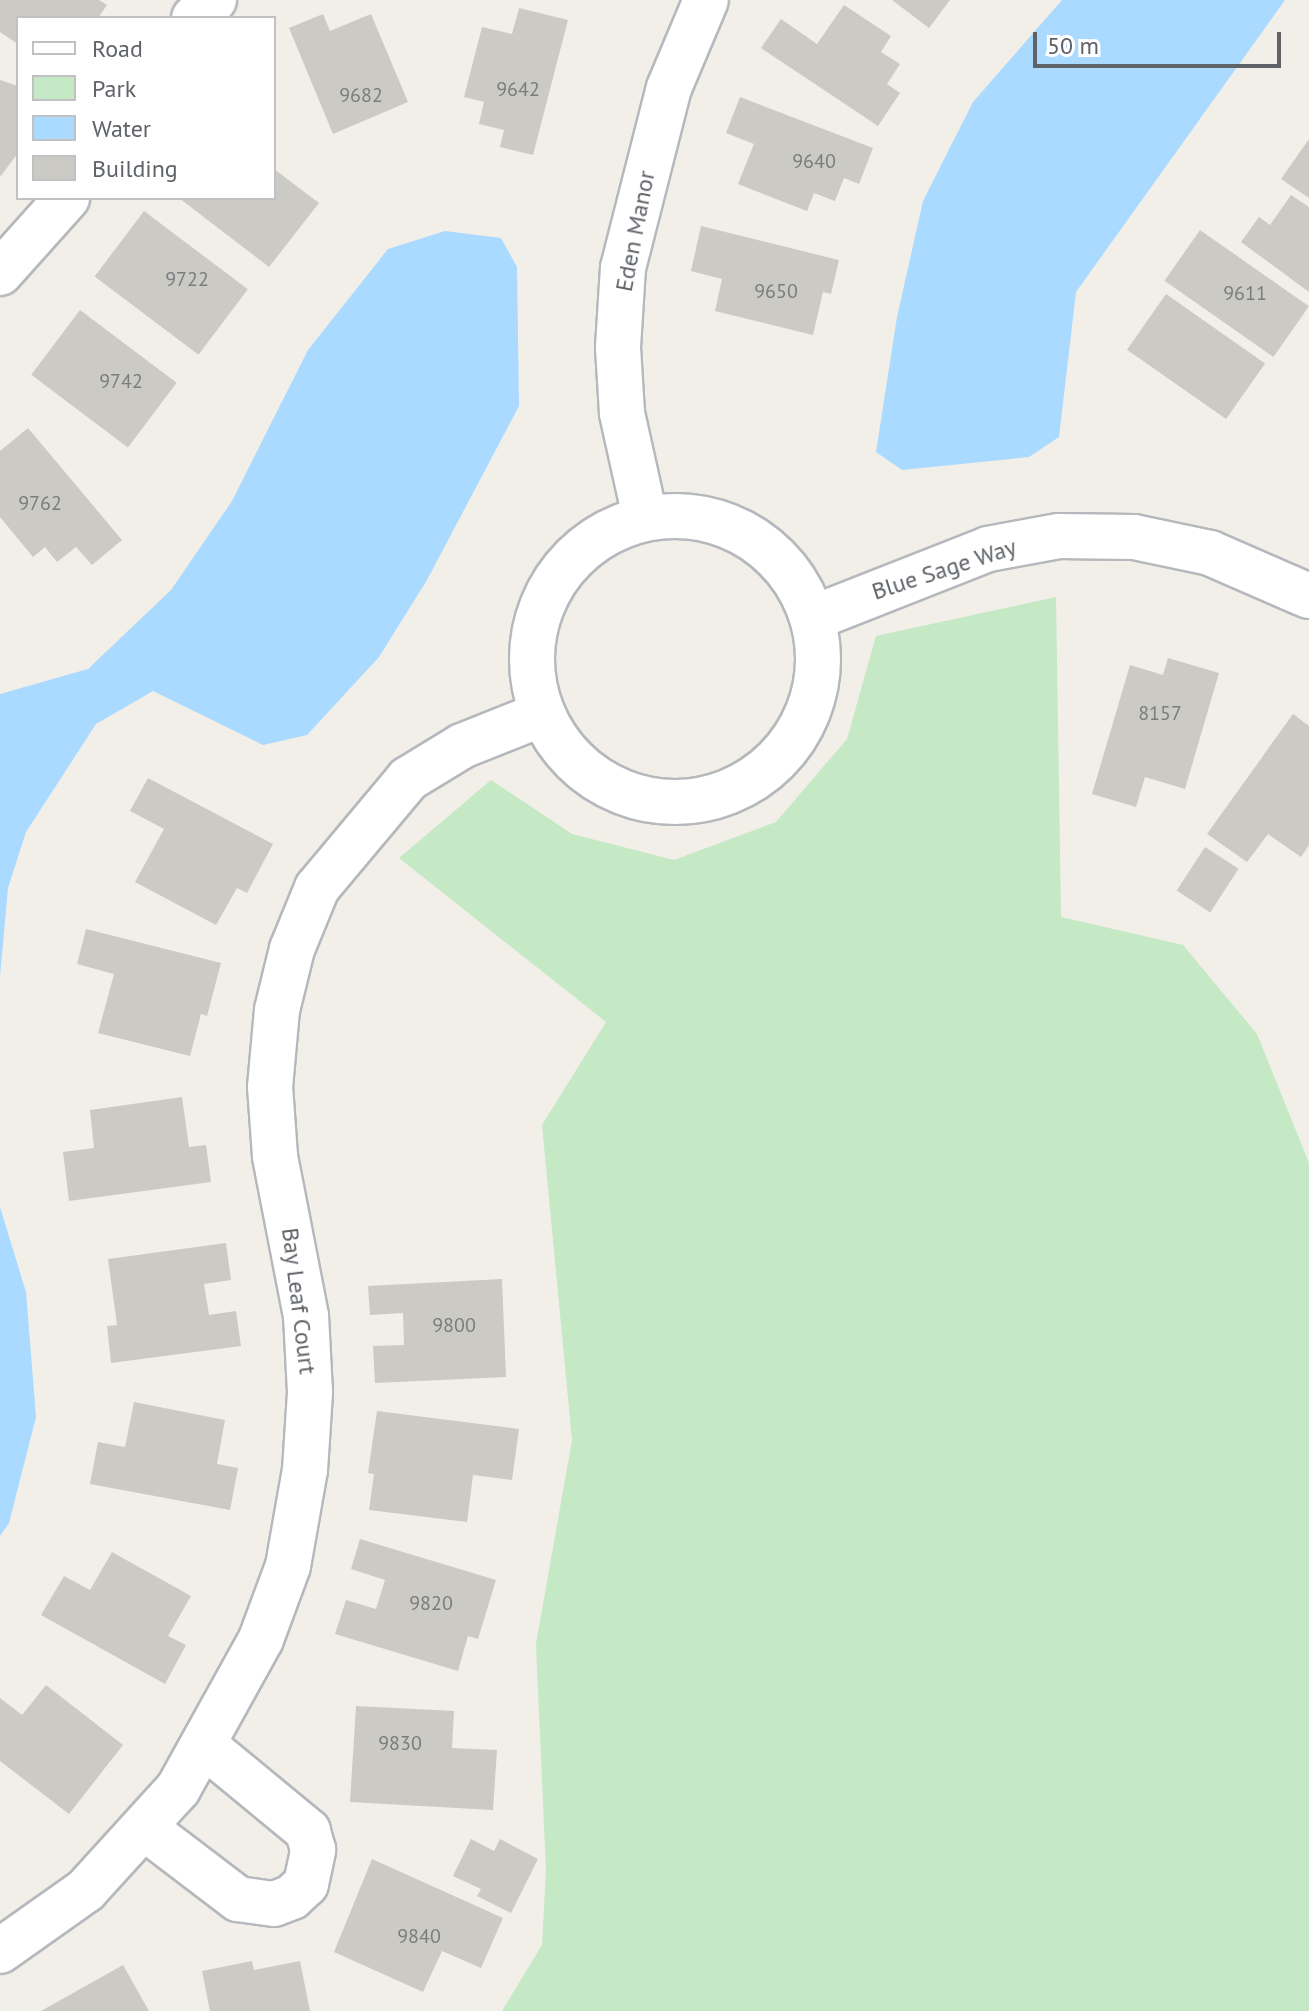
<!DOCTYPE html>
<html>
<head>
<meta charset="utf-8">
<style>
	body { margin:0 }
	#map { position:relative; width:1309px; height:2011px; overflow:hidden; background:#f1efe8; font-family:"PT Sans",sans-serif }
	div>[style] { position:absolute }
	.green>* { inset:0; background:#c5e8c5 }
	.water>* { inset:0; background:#aadaff }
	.building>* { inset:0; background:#cccac5; transform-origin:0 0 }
	.roads { filter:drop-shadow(2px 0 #b5b8bc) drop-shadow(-2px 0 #b5b8bc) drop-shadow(0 2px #b5b8bc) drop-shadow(0 -2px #b5b8bc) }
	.minor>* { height:44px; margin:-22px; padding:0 22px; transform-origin:22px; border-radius:22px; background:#fff }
	.minor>.ring { margin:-22px; padding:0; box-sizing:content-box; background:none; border:44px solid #fff; border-radius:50% }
	span { translate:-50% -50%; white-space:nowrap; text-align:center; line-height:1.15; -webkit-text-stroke:8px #fff; paint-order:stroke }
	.number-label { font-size:20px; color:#7a7d7f }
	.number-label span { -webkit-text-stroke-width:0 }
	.street-label { font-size:24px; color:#5f6368 }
	.legend { position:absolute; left:16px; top:16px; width:260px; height:184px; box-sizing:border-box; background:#fff; border:2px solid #bfc1c3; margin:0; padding:10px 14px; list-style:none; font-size:24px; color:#5f6368 }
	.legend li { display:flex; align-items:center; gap:16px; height:40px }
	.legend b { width:40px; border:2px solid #bfc1c3 }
	.scale { position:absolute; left:1033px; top:32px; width:248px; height:36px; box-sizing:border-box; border:4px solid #5f6368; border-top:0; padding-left:10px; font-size:24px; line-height:28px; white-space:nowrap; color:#5f6368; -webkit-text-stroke:6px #fff; paint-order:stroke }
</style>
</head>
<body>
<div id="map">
	<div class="green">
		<i style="clip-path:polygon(1056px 597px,1061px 917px,1183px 945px,1257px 1034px,1309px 1163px,1309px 2011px,502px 2011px,542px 1945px,546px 1871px,536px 1644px,572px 1440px,542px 1125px,606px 1022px,399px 858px,491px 780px,572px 834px,674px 860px,776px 822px,847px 739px,876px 636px)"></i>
	</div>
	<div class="water">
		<i style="clip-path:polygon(1062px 0,1285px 0,1076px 292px,1059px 437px,1029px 457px,902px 470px,876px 452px,897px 317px,923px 201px,973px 102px)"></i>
		<i style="clip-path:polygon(445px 231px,501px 238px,517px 267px,519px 406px,427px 580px,379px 657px,307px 735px,263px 745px,153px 691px,96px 724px,26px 832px,8px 888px,0 977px,0 694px,88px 669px,171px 590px,232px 501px,308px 350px,388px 249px)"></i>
		<i style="clip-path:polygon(0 1207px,26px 1292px,36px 1417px,9px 1523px,0 1536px)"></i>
	</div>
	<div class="building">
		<i style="clip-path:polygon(0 0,99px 0,107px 5px,98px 18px,18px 18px,18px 44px,0 32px)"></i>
		<i style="clip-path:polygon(892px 0,950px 0,929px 28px)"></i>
		<i style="clip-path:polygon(844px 5px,891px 36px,881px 52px,900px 64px,887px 84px,900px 93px,878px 126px,761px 48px,781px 19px,817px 44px)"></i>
		<i style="clip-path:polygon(519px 8px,568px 20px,533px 155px,500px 147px,504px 130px,479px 124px,484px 102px,464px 97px,482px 27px,512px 34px)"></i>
		<i style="clip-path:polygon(323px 14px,330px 31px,371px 14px,408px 102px,333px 134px,289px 28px)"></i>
		<i style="clip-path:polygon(0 80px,18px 86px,18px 153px,0 177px)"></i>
		<i style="clip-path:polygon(740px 97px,873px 148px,859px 184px,844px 178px,835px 201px,814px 193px,807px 211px,738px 184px,754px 144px,726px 133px)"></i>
		<i style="clip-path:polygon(1309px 139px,1309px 198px,1281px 179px)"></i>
		<i style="clip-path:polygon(274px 169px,319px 203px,269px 267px,179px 198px,274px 198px)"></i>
		<i style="clip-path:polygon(1291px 195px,1309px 207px,1309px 292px,1241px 242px,1259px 217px,1270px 225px)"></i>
		<i style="left:144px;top:211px;width:130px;height:82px;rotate:37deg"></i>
		<i style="clip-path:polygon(701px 226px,839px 260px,831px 294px,823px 292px,813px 335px,715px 311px,722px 279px,691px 271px)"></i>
		<i style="left:1200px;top:230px;width:133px;height:62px;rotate:35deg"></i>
		<i style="left:1166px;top:294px;width:121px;height:68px;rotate:35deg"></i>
		<i style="left:80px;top:310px;width:121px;height:81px;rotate:37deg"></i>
		<i style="clip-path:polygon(28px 428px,122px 540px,92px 565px,76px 547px,57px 562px,45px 547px,33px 557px,0 517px,0 451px)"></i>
		<i style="clip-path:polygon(1168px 658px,1219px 673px,1185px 789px,1145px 777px,1136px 807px,1092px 794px,1130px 665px,1163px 675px)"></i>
		<i style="clip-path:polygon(1293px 714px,1309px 726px,1309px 845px,1301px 857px,1268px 834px,1247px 862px,1207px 834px)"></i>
		<i style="clip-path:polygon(148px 778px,273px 844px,247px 893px,237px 888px,216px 925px,135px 882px,164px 829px,130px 811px)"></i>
		<i style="left:1205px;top:847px;width:40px;height:52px;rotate:33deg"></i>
		<i style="clip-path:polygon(86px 929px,221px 963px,207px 1016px,201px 1014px,190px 1056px,98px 1033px,114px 974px,77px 964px)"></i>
		<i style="clip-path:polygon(182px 1097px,189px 1147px,206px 1145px,211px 1182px,69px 1201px,63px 1152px,94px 1148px,90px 1110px)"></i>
		<i style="clip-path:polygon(226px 1243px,231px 1280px,204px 1284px,209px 1315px,236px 1311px,241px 1346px,111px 1363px,107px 1326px,117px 1325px,108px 1259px)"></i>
		<i style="clip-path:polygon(502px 1279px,506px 1377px,375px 1383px,373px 1346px,404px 1345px,403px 1313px,370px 1315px,368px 1286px)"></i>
		<i style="clip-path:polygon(134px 1402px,225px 1420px,217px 1464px,238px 1468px,230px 1510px,90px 1484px,98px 1442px,125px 1447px)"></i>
		<i style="clip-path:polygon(377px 1411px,519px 1429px,512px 1480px,473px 1475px,467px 1522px,369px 1510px,374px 1474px,368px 1473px)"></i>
		<i style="clip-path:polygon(360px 1539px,496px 1580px,478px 1639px,468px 1636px,458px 1671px,335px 1634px,346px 1600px,376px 1609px,385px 1580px,351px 1569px)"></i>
		<i style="clip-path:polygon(112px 1552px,191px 1596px,168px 1636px,186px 1645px,165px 1684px,41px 1615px,64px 1576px,90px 1590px)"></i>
		<i style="clip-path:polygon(46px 1685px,123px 1745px,69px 1814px,0 1761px,0 1698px,22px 1715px)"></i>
		<i style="clip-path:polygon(356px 1706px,454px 1711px,452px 1748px,497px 1750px,493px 1810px,350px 1802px)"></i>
		<i style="clip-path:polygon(471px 1839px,494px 1851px,500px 1839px,538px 1859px,511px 1913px,477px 1896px,481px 1889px,453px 1876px)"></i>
		<i style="clip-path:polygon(372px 1859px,503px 1918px,481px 1968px,442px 1951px,423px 1992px,334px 1952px)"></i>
		<i style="clip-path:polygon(252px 1961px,254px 1970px,300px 1961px,310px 2011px,210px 2011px,202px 1971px)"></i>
		<i style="clip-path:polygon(123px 1965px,149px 2011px,41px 2011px)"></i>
	</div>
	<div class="roads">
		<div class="minor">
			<i style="left:194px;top:18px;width:27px;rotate:-42deg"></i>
			<i style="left:0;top:273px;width:101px;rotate:-48.2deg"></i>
			<i class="ring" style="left:532px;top:516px;width:242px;height:242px"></i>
			<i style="left:645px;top:517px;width:107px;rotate:-102.5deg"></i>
			<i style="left:622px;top:413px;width:66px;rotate:-93.5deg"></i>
			<i style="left:618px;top:347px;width:79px;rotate:-86.4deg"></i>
			<i style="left:623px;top:268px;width:186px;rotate:-75.7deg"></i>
			<i style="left:669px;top:88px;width:95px;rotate:-67.2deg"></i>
			<i style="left:813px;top:618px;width:188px;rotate:-21.5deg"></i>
			<i style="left:988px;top:549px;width:72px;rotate:-10.4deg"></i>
			<i style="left:1059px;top:536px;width:75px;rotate:0.8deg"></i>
			<i style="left:1134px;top:537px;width:78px;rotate:11.9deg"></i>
			<i style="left:1210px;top:553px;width:108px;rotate:23.5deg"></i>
			<i style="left:146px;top:1829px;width:116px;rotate:37.3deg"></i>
			<i style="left:238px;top:1899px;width:36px;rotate:8deg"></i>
			<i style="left:274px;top:1904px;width:19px;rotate:-21deg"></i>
			<i style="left:292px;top:1897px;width:19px;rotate:-43deg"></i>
			<i style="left:306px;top:1884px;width:35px;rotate:-78deg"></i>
			<i style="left:313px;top:1850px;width:20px;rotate:-105deg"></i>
			<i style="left:308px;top:1831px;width:132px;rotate:-140.5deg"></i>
			<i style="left:0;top:1951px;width:105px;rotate:-35.3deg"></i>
			<i style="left:86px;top:1890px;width:137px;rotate:-47.7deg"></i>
			<i style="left:178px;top:1789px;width:171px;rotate:-61deg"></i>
			<i style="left:261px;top:1639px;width:78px;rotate:-69.7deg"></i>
			<i style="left:288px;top:1566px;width:97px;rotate:-80deg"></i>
			<i style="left:305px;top:1470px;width:78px;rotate:-86.3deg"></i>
			<i style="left:310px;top:1392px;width:76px;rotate:-93deg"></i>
			<i style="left:306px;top:1316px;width:163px;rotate:-101deg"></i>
			<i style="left:275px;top:1156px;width:69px;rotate:-94.1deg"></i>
			<i style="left:270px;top:1087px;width:77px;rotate:-84.8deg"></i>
			<i style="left:277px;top:1010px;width:63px;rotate:-76.2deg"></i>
			<i style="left:292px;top:949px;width:66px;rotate:-67.7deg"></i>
			<i style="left:317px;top:888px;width:142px;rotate:-50.1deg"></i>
			<i style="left:408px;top:779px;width:63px;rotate:-31.4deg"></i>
			<i style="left:462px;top:746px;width:84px;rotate:-21.7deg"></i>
		</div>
	</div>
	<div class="number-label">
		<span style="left:518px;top:89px">9642</span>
		<span style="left:361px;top:95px">9682</span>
		<span style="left:814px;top:161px">9640</span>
		<span style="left:187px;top:279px">9722</span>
		<span style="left:776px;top:291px">9650</span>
		<span style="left:1245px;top:293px">9611</span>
		<span style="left:121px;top:381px">9742</span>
		<span style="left:40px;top:503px">9762</span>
		<span style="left:1160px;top:713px">8157</span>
		<span style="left:454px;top:1325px">9800</span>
		<span style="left:431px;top:1603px">9820</span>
		<span style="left:400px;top:1743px">9830</span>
		<span style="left:419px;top:1936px">9840</span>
	</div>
	<div class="street-label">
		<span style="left:635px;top:231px;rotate:-79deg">Eden Manor</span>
		<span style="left:944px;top:569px;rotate:-18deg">Blue Sage Way</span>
		<span style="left:299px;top:1301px;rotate:83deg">Bay Leaf Court</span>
	</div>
	<ul class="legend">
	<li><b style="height:10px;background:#fff"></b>Road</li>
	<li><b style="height:22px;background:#c5e8c5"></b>Park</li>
	<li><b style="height:22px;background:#aadaff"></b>Water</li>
	<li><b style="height:22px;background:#cccac5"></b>Building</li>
	</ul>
	<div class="scale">50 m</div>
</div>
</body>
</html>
